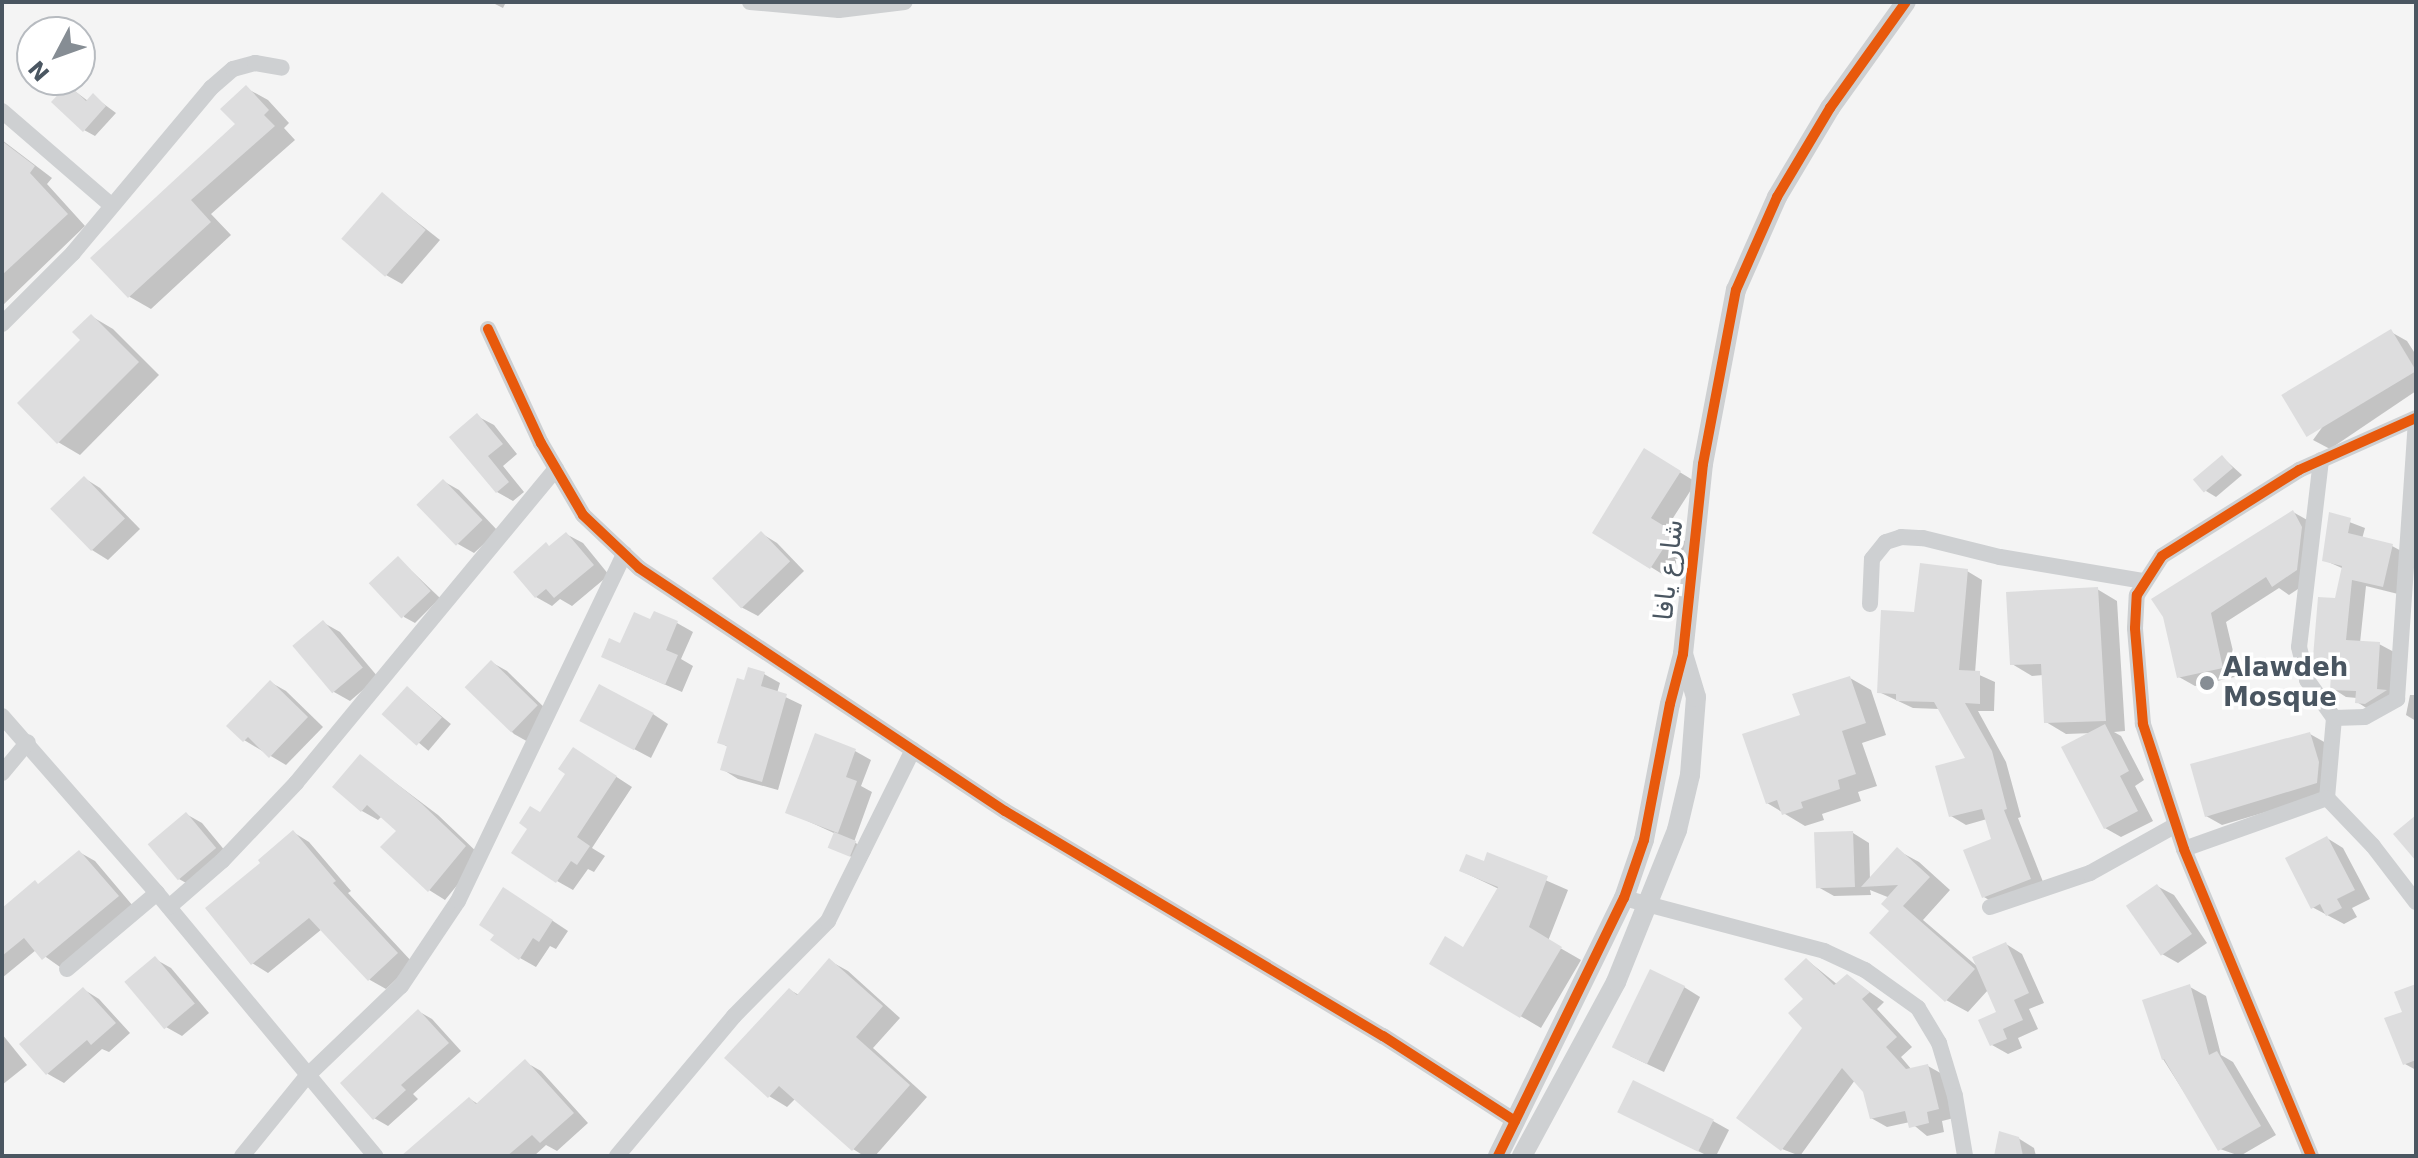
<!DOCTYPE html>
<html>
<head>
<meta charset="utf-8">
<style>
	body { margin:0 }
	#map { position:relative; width:2418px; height:1158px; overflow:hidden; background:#f4f4f4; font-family:"DejaVu Sans",Cairo,sans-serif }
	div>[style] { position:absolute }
	.shadow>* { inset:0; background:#0003; transform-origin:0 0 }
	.building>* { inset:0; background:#ddddde; transform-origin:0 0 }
	.minor>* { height:16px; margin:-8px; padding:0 8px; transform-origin:8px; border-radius:8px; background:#ced0d2 }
	.tertiary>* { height:20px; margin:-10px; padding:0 10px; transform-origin:10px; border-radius:10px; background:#ced0d2 }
	.cycleway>* { height:10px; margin:-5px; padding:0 5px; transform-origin:5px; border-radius:5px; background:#e8590c }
	.dots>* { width:22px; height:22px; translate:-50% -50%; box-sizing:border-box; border:4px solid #fff; border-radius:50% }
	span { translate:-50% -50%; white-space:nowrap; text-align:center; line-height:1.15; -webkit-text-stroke:7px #fff; paint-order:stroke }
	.street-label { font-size:26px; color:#4a5661 }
	.poi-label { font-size:26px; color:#4a5661; font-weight:700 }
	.left { translate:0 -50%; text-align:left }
	.frame { position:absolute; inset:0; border:4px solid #4a5661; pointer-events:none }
	.north { position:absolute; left:16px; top:16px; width:80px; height:80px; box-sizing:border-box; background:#fff; border:2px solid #b7bbc0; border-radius:50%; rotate:229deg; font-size:22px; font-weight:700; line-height:32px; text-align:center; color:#4a5661 }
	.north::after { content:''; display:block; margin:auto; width:28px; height:36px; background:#868d94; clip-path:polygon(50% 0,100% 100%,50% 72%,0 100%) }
</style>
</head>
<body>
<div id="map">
	<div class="shadow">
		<i style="clip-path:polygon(491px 2px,506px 2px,503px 8px)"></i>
		<i style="clip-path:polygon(68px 86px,88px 101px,93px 96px,116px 113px,95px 136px,84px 130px)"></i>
		<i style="clip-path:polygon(246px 88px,268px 100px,289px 123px,284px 128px,295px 140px,211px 214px,231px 235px,151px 309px,130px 297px,93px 258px,237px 124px)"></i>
		<i style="clip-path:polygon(2px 140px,52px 178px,47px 184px,85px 226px,2px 306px)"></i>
		<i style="clip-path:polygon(383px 195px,440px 240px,402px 284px,386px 275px)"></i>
		<i style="clip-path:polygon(91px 316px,113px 329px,159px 375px,80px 455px,58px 442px)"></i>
		<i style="clip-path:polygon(2391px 332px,2407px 341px,2416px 355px,2416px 391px,2330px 449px,2313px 440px)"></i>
		<i style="clip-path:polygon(477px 416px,494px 425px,517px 454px,503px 466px,524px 492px,513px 501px,497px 492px)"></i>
		<i style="clip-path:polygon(1645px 451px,1696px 482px,1666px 529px,1688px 543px,1667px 577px,1594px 532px)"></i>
		<i style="clip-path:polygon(2222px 457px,2242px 475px,2216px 497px,2206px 491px)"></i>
		<i style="clip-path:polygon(84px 478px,100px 488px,140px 529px,108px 560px,92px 550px)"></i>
		<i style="clip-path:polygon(443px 481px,459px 490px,498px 531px,474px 553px,458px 544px)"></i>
		<i style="clip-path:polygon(2293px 512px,2309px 521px,2313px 579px,2289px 595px,2279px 588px,2226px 622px,2239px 676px,2195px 686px,2179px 677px,2165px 616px)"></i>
		<i style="clip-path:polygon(2331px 515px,2365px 528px,2362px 539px,2392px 546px,2407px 554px,2398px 594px,2366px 586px,2360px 643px,2379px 644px,2394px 652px,2391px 695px,2371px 711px,2357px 702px,2357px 698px,2346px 697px,2332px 688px,2333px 681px,2319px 673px,2344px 569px,2324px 560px)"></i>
		<i style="clip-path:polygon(761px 533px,777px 543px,804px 571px,758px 616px,741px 607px,714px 579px)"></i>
		<i style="clip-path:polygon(566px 534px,583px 543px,609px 575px,572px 606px,560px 599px,552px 606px,536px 597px,550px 547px)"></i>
		<i style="clip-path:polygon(398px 558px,440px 598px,415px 623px,404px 617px)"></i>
		<i style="clip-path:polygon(1967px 571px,1982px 580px,1975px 673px,1995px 682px,1994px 711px,1978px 711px,2006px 762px,2021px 817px,2018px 818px,2045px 887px,1999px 906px,1984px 897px,1993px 840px,1987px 819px,1966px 825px,1951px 816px,1968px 759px,1940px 709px,1913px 708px,1879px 692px,1916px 614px)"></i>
		<i style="clip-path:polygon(2097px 589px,2117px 601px,2125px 731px,2114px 732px,2121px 736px,2144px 780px,2135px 786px,2153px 821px,2121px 837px,2105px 828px,2093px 733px,2066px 734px,2046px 722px,2043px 675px,2032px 676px,2012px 664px)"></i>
		<i style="clip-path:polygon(651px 622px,677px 623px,693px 632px,681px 659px,693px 666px,682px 692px,620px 665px,621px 646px)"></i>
		<i style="clip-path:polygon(324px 623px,340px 632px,378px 677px,350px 701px,334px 692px)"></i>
		<i style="clip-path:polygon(491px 662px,507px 671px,552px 715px,530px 743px,514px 734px,467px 687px)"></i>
		<i style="clip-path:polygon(764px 674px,780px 683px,777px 693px,802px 705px,778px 790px,738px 779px,722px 769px,728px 747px,719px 742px,745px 682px)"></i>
		<i style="clip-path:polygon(1850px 678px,1871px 690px,1886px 735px,1862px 743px,1877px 786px,1858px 792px,1861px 801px,1822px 814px,1824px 820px,1805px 826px,1767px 803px)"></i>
		<i style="clip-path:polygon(270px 682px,286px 691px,323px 727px,286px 765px,244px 740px)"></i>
		<i style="left:408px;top:688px;width:56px;height:35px;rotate:40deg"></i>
		<i style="clip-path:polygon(2410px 695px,2416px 695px,2416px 721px,2406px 715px)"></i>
		<i style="clip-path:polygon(653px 714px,668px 724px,651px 758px,598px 730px)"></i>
		<i style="clip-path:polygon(2310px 734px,2326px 743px,2333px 792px,2222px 825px,2206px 816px)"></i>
		<i style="clip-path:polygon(855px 751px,871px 760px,861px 786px,872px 792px,854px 842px,871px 852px,865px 863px,830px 847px,836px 834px,788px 812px)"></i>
		<i style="clip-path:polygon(361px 757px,438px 815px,481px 856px,445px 900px,429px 890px,399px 831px,382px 816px,378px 820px,362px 811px,335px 787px)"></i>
		<i style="clip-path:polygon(589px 759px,632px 787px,592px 848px,605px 856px,594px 872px,588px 869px,573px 890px,557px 881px,541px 814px)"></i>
		<i style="clip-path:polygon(186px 814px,202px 823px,231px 858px,195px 888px,179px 879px)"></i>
		<i style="clip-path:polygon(293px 832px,309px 842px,351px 891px,348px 893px,413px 963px,386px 989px,370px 980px,322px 929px,268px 973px,252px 963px,263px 863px)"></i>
		<i style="clip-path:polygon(1853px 833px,1869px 843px,1870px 880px,1897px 850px,1919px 862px,1950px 890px,1923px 920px,1979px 968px,2006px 944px,2022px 954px,2044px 1003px,2029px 1009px,2038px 1029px,2018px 1038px,2022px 1048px,2008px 1054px,1992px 1045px,1999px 1013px,1988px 990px,1968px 1012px,1946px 1000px,1892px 911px,1890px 898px,1870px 890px,1871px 895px,1834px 896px,1818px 887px)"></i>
		<i style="clip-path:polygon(2327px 838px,2343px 848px,2370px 899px,2352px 908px,2357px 917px,2344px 924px,2312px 907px)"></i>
		<i style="clip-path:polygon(79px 852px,95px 861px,133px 906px,60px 967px,36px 950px,2px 978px,2px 910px,40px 886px)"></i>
		<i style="clip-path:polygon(1488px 855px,1568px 890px,1548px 941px,1581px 960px,1541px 1028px,1431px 964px,1464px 949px,1499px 889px,1461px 871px,1485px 863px)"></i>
		<i style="clip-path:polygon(2157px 886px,2174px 895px,2207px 943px,2178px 963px,2162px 954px)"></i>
		<i style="clip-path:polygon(520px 899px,568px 931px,556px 949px,550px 946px,536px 967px,520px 958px)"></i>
		<i style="clip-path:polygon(155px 959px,171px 968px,209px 1013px,182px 1036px,166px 1027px)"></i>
		<i style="clip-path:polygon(1807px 960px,1838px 985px,1847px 976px,1884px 1002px,1877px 1009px,1912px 1047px,1901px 1057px,1912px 1070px,1928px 1066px,1944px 1075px,1954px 1118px,1942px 1121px,1944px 1132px,1927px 1136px,1910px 1122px,1887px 1127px,1871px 1118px,1865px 1091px,1855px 1080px,1800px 1156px,1782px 1149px,1805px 1028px)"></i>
		<i style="clip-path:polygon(830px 961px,848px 971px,900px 1018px,873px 1048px,927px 1097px,875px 1156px,864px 1156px,853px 1149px,796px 1098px,787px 1107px,769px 1096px,790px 990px,799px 995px)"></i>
		<i style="clip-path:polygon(2416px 986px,2416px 1070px,2405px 1064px,2404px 1013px)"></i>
		<i style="clip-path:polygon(1684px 987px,1700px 997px,1664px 1072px,1630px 1056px)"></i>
		<i style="clip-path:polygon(2190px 987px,2206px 996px,2221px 1055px,2233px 1062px,2276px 1135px,2240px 1156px,2220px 1149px,2163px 1059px)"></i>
		<i style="clip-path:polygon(83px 989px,99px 999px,130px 1033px,109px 1052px,102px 1049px,64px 1083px,48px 1074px,22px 1044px)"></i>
		<i style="clip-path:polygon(418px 1011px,432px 1019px,461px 1051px,413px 1094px,418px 1099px,388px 1126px,374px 1118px)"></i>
		<i style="clip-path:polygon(2px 1034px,27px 1065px,2px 1085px)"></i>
		<i style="clip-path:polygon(525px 1062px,541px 1071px,588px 1123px,557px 1151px,546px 1145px,534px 1156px,418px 1156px,470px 1099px,478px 1104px)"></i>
		<i style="clip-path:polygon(1636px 1120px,1713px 1121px,1729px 1130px,1716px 1156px,1708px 1156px)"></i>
		<i style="clip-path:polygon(2018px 1138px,2034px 1148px,2036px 1156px,1996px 1156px)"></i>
	</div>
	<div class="building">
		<i style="clip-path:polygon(68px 84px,86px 101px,93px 93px,106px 106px,83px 132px,51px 102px)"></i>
		<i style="clip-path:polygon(246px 85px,269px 110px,264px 115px,275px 126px,191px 200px,211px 222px,128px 298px,90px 258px,235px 124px,220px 109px)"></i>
		<i style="clip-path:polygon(2px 141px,35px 166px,30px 173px,68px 214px,2px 275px)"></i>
		<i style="left:382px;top:192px;width:58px;height:62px;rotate:41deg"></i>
		<i style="clip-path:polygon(91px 314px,139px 362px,57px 444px,17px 403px,80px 340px,72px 332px)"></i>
		<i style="left:2391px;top:329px;width:49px;height:128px;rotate:59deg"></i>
		<i style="clip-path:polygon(477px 413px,503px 444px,488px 456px,509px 482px,496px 493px,449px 437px)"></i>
		<i style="clip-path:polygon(1644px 448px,1681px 471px,1651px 518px,1674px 532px,1650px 569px,1592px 533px)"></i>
		<i style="left:2222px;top:455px;width:17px;height:38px;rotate:50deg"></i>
		<i style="left:84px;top:476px;width:59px;height:47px;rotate:46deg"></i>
		<i style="left:443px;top:479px;width:57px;height:37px;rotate:46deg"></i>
		<i style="clip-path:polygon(2293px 510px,2302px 527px,2297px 570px,2272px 587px,2266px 577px,2211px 613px,2223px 668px,2177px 678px,2163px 617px,2151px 599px)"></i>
		<i style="clip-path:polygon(2329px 512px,2351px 518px,2348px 533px,2393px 544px,2383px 587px,2352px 580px,2346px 640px,2380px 642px,2377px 689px,2387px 690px,2365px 704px,2355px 703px,2356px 691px,2330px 690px,2331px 675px,2317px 674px,2313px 657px,2318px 597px,2335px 598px,2342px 566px,2322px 561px)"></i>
		<i style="left:761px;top:531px;width:42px;height:68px;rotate:46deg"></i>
		<i style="clip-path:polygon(566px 532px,594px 565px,554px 598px,546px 589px,535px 598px,513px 572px,546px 542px,549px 546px)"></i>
		<i style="left:398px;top:556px;width:48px;height:40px;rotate:47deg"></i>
		<i style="clip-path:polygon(1920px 563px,1968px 569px,1959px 670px,1980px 671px,1980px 704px,1965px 703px,1992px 751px,2007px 809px,2004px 810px,2031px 879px,1982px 898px,1963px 850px,1991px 839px,1982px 809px,1949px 817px,1935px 766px,1965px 758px,1934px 702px,1896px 701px,1896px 694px,1877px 693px,1881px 610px,1914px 612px)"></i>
		<i style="clip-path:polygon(2098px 587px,2106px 721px,2044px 723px,2041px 664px,2010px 665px,2006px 592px)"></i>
		<i style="clip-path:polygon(654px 611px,678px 621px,666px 650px,678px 655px,665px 685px,601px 657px,609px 638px,620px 643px,634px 612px,650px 619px)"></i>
		<i style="left:323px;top:620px;width:62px;height:40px;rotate:50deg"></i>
		<i style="left:491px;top:660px;width:65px;height:38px;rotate:44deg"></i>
		<i style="clip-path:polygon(748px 667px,765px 672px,761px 686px,787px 694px,762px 782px,720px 770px,727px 746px,717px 743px,737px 678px,744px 680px)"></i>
		<i style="clip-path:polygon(1850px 676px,1866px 723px,1842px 731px,1856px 774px,1838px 780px,1840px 789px,1801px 802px,1803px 808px,1782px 815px,1777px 800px,1766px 804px,1742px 734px,1800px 715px,1792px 694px)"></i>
		<i style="clip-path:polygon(270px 680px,308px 717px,269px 758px,248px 737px,243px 742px,226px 726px)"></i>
		<i style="left:599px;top:684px;width:62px;height:42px;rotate:28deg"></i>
		<i style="left:407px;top:686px;width:47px;height:38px;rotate:42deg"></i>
		<i style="clip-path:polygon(2105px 724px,2129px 771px,2120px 776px,2138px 811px,2104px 829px,2061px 747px)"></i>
		<i style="clip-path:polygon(2310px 732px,2319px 762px,2317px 783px,2205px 817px,2190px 764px)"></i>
		<i style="clip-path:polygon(815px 733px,856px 749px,846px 777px,857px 781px,838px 833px,785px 813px)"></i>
		<i style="clip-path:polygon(573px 747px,617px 776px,577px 837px,590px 846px,577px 865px,571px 861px,556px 883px,511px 853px,527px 829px,519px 823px,530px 806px,540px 812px,565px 774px,558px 769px)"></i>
		<i style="clip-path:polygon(360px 754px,422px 804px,466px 846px,428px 892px,380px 847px,396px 831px,367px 805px,361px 812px,332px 787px)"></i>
		<i style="left:186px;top:812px;width:47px;height:50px;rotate:50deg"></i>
		<i style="clip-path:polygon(2416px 815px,2416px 861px,2393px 834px)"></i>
		<i style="clip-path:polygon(293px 830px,336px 881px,333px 883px,398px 953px,368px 981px,309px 918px,251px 965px,205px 908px,260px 863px,258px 860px)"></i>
		<i style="left:1853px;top:831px;width:56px;height:39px;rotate:88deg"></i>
		<i style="left:834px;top:832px;width:24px;height:17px;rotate:22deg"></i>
		<i style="clip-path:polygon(2327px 836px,2355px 890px,2337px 899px,2342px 908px,2326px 916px,2320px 904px,2311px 909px,2285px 858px)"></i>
		<i style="clip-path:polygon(1897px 847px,1930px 877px,1903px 906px,1975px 969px,1945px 1002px,1869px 933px,1889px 911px,1881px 904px,1898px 885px,1861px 887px)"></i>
		<i style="clip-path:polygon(79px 850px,119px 896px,42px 960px,24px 938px,2px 956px,2px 908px,35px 880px,38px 884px)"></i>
		<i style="clip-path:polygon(1487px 852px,1548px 876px,1529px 927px,1562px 947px,1520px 1018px,1429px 964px,1445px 936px,1463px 947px,1498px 887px,1459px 871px,1466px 854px,1484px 861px)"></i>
		<i style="left:2157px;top:884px;width:61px;height:38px;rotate:55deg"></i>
		<i style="clip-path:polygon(503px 887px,553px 920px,539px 942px,533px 938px,519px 960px,490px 940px,494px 935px,479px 925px)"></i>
		<i style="clip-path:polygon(2006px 942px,2029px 993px,2014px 1000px,2023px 1020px,2003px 1029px,2007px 1039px,1990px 1046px,1978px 1020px,1996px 1012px,1972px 957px)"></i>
		<i style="left:155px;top:956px;width:62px;height:40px;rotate:50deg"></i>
		<i style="clip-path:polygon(829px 958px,883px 1006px,856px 1037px,910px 1085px,852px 1151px,779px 1086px,768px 1098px,724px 1058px,789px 988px,797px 995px)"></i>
		<i style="clip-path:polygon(1806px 958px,1834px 985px,1847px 974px,1870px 992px,1862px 999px,1897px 1037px,1886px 1047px,1906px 1069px,1928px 1064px,1939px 1109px,1927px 1112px,1929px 1123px,1909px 1128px,1905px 1111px,1870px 1119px,1863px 1092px,1842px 1068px,1781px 1151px,1736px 1118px,1802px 1028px,1788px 1013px,1803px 999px,1784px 979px)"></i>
		<i style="left:1650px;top:969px;width:39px;height:87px;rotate:26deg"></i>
		<i style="clip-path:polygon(2190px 984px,2209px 1055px,2217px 1051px,2261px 1126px,2218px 1151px,2164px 1059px,2162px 1060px,2142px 1000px)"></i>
		<i style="clip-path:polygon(2416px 984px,2416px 1060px,2403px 1065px,2384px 1018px,2402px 1012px,2394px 992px)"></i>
		<i style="clip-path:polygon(83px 987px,116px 1023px,91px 1045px,87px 1040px,46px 1075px,19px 1044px)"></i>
		<i style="clip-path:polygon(418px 1009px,449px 1043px,401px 1085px,406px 1090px,373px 1120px,340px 1083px)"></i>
		<i style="clip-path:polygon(525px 1059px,574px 1113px,540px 1143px,532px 1135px,507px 1156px,401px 1156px,469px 1097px,476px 1104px)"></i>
		<i style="left:1633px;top:1080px;width:90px;height:36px;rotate:26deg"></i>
		<i style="clip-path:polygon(1999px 1131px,2019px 1137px,2023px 1156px,1994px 1156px)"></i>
	</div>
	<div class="minor">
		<i style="left:750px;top:2px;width:89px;rotate:5.1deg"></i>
		<i style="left:839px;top:10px;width:66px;rotate:-6.9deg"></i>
		<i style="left:2px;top:111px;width:145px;rotate:40.8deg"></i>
		<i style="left:2px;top:324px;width:100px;rotate:-45deg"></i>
		<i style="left:73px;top:253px;width:215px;rotate:-50.1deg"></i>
		<i style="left:211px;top:88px;width:29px;rotate:-41deg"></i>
		<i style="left:233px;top:69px;width:23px;rotate:-15deg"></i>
		<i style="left:255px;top:63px;width:27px;rotate:10deg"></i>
		<i style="left:488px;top:329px;width:126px;rotate:65.1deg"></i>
		<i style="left:541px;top:443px;width:83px;rotate:59.7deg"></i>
		<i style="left:583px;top:515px;width:77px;rotate:43.4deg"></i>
		<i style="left:639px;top:568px;width:439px;rotate:33.6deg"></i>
		<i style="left:1005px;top:811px;width:440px;rotate:30.8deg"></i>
		<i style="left:1383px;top:1036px;width:157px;rotate:32.8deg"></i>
		<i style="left:2321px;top:460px;width:188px;rotate:96.7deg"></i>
		<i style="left:2299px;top:647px;width:34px;rotate:76deg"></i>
		<i style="left:2307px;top:680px;width:47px;rotate:54.6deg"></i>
		<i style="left:2334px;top:718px;width:80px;rotate:95deg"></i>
		<i style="left:1870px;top:604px;width:45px;rotate:-87.5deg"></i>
		<i style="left:1872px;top:559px;width:22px;rotate:-51deg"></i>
		<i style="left:1886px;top:542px;width:16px;rotate:-18deg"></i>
		<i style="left:1901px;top:537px;width:22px;rotate:3deg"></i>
		<i style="left:1923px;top:538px;width:79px;rotate:13.9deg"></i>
		<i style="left:2000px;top:557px;width:146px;rotate:9.5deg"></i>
		<i style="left:2px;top:716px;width:235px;rotate:48.8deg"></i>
		<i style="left:157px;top:893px;width:342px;rotate:50.3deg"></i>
		<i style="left:2334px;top:718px;width:31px;rotate:-2deg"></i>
		<i style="left:2365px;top:717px;width:37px;rotate:-29deg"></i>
		<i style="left:2397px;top:699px;width:280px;rotate:-86.1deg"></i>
		<i style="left:2px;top:773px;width:40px;rotate:-50deg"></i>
		<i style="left:2184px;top:849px;width:152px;rotate:-19.6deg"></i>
		<i style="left:2327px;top:798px;width:66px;rotate:46.2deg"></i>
		<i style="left:2373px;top:846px;width:71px;rotate:52.5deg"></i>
		<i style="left:1624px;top:898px;width:207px;rotate:14.8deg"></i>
		<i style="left:1824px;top:951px;width:45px;rotate:24.9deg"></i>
		<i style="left:1865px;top:970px;width:65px;rotate:35.6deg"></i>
		<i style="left:1918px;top:1008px;width:41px;rotate:59deg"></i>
		<i style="left:1939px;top:1043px;width:55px;rotate:73.2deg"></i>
		<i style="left:1955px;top:1096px;width:61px;rotate:80.5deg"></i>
		<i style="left:169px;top:907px;width:70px;rotate:-41deg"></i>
		<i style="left:222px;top:861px;width:108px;rotate:-46.5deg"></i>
		<i style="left:296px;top:783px;width:408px;rotate:-50.4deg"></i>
		<i style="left:1990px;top:907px;width:106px;rotate:-18.8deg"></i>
		<i style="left:2090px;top:873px;width:98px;rotate:-29.2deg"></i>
		<i style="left:67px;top:969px;width:118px;rotate:-40.2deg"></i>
		<i style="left:242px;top:1156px;width:103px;rotate:-50.9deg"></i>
		<i style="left:307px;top:1076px;width:130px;rotate:-43.8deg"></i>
		<i style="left:401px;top:986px;width:102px;rotate:-56.2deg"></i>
		<i style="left:458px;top:901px;width:385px;rotate:-64.4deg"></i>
		<i style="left:617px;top:1156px;width:182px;rotate:-50.1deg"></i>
		<i style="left:734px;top:1016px;width:134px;rotate:-45.3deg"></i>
		<i style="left:828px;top:921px;width:191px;rotate:-63.6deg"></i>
		<i style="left:2311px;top:1156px;width:332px;rotate:-112.5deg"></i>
		<i style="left:2184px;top:849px;width:132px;rotate:-108.2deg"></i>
		<i style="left:2143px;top:724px;width:96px;rotate:-94.8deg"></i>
		<i style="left:2135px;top:628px;width:33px;rotate:-87deg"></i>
		<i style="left:2137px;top:595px;width:46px;rotate:-57.3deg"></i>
		<i style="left:2162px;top:556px;width:162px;rotate:-32.1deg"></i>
		<i style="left:2299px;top:470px;width:128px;rotate:-24deg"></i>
	</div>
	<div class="tertiary">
		<i style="left:1498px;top:1156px;width:287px;rotate:-64deg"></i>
		<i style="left:1624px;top:898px;width:61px;rotate:-71deg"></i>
		<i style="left:1644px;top:840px;width:138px;rotate:-79.2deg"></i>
		<i style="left:1670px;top:704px;width:52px;rotate:-75.4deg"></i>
		<i style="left:1683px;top:654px;width:191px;rotate:-84deg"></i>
		<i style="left:1703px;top:464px;width:177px;rotate:-79.3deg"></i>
		<i style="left:1736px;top:290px;width:102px;rotate:-66.2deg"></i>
		<i style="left:1777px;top:197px;width:104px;rotate:-59.2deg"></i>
		<i style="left:1830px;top:108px;width:130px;rotate:-54.4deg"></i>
		<i style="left:1522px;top:1156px;width:198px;rotate:-61.6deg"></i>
		<i style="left:1616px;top:982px;width:164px;rotate:-68.1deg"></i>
		<i style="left:1677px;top:830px;width:57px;rotate:-76.7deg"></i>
		<i style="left:1690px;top:775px;width:78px;rotate:-85.6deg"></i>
		<i style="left:1696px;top:697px;width:45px;rotate:-106.8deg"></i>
	</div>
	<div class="cycleway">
		<i style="left:488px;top:329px;width:126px;rotate:65.1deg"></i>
		<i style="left:541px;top:443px;width:83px;rotate:59.7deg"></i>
		<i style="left:583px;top:515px;width:77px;rotate:43.4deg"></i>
		<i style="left:639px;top:568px;width:439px;rotate:33.6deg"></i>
		<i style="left:1005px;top:811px;width:440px;rotate:30.8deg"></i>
		<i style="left:1383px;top:1036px;width:157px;rotate:32.8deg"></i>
		<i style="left:1498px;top:1156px;width:287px;rotate:-64deg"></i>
		<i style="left:1624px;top:898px;width:61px;rotate:-71deg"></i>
		<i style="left:1644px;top:840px;width:138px;rotate:-79.2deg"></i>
		<i style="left:1670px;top:704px;width:52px;rotate:-75.4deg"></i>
		<i style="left:1683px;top:654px;width:191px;rotate:-84deg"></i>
		<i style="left:1703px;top:464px;width:177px;rotate:-79.3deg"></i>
		<i style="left:1736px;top:290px;width:102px;rotate:-66.2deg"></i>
		<i style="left:1777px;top:197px;width:104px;rotate:-59.2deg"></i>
		<i style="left:1830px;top:108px;width:130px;rotate:-54.4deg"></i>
		<i style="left:2311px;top:1156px;width:332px;rotate:-112.5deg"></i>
		<i style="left:2184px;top:849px;width:132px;rotate:-108.2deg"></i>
		<i style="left:2143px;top:724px;width:96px;rotate:-94.8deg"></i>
		<i style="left:2135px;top:628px;width:33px;rotate:-87deg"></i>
		<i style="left:2137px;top:595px;width:46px;rotate:-57.3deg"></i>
		<i style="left:2162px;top:556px;width:162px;rotate:-32.1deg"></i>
		<i style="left:2299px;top:470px;width:128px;rotate:-24deg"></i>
	</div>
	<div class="dots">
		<i style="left:2207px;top:683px;background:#868d94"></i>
	</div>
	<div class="street-label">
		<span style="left:1669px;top:570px;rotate:-84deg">شارع يافا</span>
	</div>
	<div class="poi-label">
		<span class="left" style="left:2223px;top:683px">Alawdeh<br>Mosque</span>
	</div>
	<div class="frame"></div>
	<div class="north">N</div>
</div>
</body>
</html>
